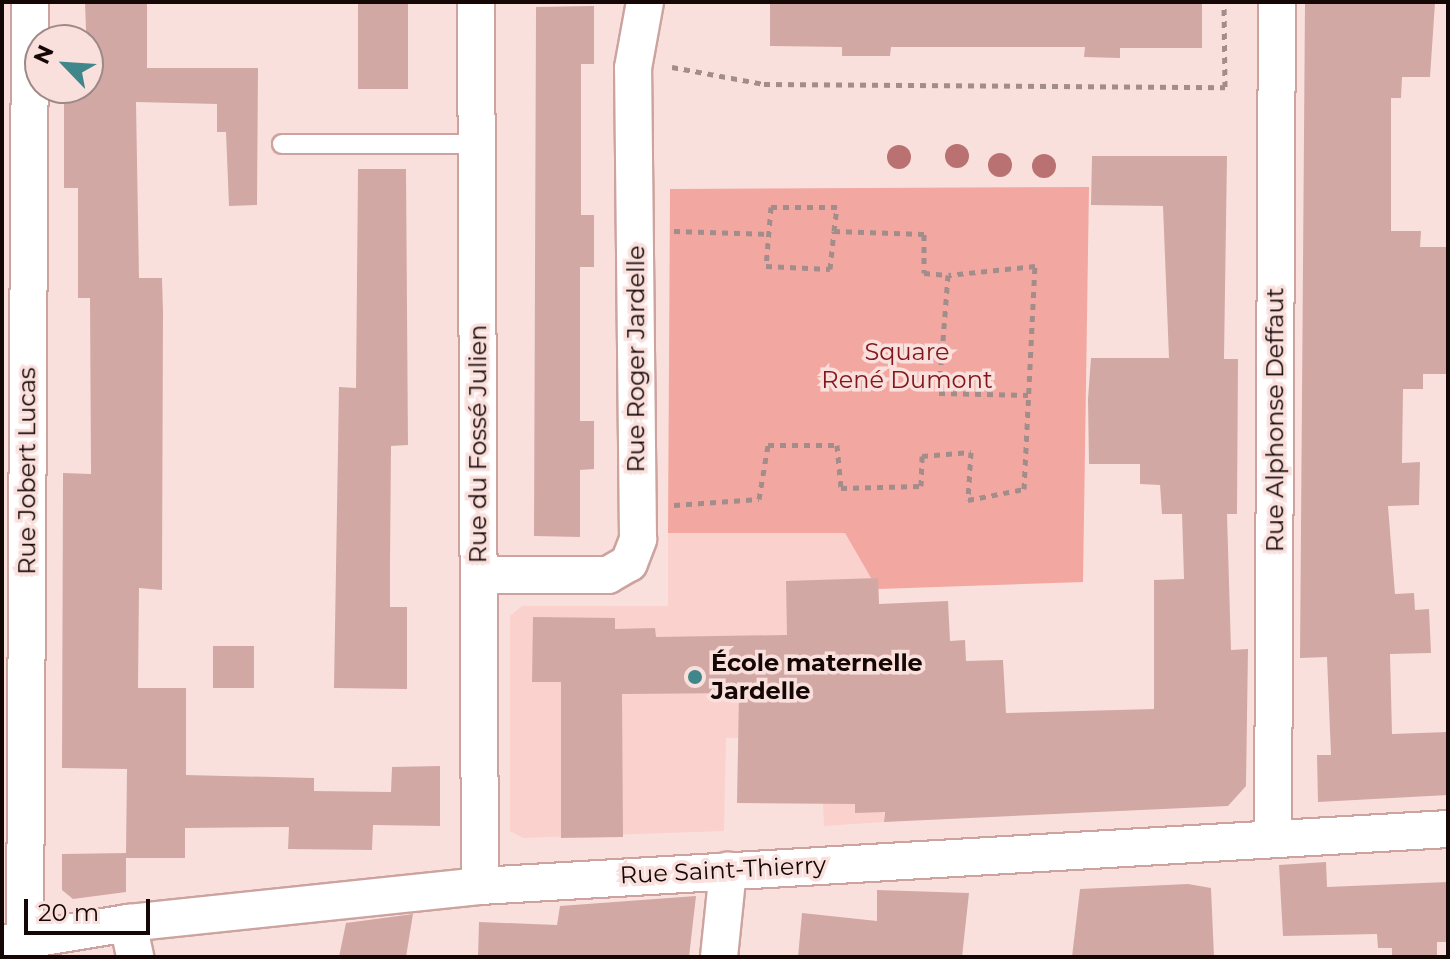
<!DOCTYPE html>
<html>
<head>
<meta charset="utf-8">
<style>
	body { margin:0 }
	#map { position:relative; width:1450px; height:959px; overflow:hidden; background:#fae0dd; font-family:Montserrat,sans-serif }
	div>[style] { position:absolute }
	.built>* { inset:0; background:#fad1cc }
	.green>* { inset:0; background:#f2a8a1 }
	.building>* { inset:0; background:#d2a8a4; transform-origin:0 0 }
	.path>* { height:5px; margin-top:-2.5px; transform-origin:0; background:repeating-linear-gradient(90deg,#a28d8b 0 6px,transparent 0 12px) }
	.roads { filter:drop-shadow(2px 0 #cca39f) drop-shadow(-2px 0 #cca39f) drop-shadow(0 2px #cca39f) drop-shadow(0 -2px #cca39f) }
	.lane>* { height:18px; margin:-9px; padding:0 9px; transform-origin:9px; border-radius:9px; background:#fff }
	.street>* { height:36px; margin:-18px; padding:0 18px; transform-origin:18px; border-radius:18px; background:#fff }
	.trees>* { width:24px; height:24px; margin:-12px; border-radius:50%; background:#b97172 }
	.dots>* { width:22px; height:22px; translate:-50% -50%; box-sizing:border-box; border:4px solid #fae0dd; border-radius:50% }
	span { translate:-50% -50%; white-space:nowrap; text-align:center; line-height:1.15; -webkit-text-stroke:7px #fae0dd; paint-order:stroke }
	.park-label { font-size:24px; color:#83161a }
	.street-label { font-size:24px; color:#140706 }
	.poi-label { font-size:24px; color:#140706; font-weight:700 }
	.left { translate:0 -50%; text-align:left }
	.frame { position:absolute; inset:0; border:4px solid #140706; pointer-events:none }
	.north { position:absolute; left:24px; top:24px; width:80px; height:80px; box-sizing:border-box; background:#fae0dd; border:2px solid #9e8987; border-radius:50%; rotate:295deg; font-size:22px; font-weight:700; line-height:32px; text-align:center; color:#140706 }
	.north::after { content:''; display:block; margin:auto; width:28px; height:36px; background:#3f878b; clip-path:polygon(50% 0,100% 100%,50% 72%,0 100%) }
	.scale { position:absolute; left:24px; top:899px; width:126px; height:36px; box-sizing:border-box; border:4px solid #140706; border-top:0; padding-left:10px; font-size:24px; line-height:28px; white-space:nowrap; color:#140706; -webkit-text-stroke:6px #fae0dd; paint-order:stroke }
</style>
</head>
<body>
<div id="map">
	<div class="built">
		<i style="clip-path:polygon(668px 533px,845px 533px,871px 578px,878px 578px,884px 822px,824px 826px,820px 737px,726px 738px,724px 831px,523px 838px,510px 831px,510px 616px,522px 606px,668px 606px)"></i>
	</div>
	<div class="green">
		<i style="clip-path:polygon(1089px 187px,1083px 582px,878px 589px,878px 578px,871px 578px,845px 533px,668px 533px,670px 189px)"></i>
	</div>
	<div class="building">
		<i style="clip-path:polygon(85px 2px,147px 2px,147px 68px,258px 68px,257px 205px,229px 206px,226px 132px,217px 132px,217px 104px,136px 102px,139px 278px,162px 278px,163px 312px,162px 590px,139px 588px,138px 688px,186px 688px,186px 775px,314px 778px,314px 791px,391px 792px,392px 767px,440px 766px,440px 826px,373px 825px,372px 850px,288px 849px,289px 827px,185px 828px,185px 858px,126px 858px,126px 892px,73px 899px,62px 890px,62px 854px,126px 853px,127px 769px,62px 768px,63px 473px,91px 474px,90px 298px,78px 298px,78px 188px,64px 188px,64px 88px,88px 88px)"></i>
		<i style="left:358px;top:2px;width:50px;height:87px"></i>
		<i style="clip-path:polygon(770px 2px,1202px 2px,1202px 48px,1120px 48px,1120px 58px,1084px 57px,1085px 47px,891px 47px,890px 56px,842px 56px,842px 47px,770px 46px)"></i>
		<i style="clip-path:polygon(1305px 2px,1435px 3px,1430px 77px,1402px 77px,1401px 98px,1391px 98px,1391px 231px,1421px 231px,1420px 247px,1448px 247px,1448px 374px,1423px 374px,1423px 389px,1403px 389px,1402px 463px,1420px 462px,1419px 505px,1388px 506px,1395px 594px,1414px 593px,1415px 610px,1429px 609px,1431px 653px,1390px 654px,1392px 734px,1448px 732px,1448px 795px,1318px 802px,1317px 755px,1331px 755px,1327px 657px,1300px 658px)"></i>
		<i style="clip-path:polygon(594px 6px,594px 64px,581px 64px,581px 215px,594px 215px,594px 267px,580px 267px,580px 421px,594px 421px,594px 469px,580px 470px,580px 537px,534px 536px,536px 7px)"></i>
		<i style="clip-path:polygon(1092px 156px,1227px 156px,1224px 359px,1238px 359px,1237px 514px,1227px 514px,1231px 650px,1248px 649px,1246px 786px,1228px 806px,884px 822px,885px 812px,855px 813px,855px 804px,737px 803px,739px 693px,622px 694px,623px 837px,561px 838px,561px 682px,532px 682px,533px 617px,615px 618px,615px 629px,655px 628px,656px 637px,787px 635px,786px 581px,878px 578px,879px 604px,948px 601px,950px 641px,965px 640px,966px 661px,1003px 660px,1006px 713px,1154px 709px,1154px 580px,1184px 579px,1182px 514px,1162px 514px,1160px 485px,1140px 484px,1140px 464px,1089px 464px,1088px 399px,1091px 358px,1169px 358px,1163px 206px,1091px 205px)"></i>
		<i style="clip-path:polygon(358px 169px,406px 169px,408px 445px,391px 446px,390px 565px,390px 607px,407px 607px,407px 689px,334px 688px,339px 387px,356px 388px)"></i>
		<i style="left:213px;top:646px;width:41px;height:42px"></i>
		<i style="clip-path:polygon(1326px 862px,1327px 887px,1448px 882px,1448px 942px,1437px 942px,1437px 957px,1392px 957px,1392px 948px,1378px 948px,1377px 934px,1283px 936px,1279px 865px)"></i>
		<i style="clip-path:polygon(1188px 884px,1211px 888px,1214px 957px,1072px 957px,1080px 889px)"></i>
		<i style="clip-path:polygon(877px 890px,969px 893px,962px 957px,798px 957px,802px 913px,877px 921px)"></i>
		<i style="clip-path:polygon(696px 896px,689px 957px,478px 957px,479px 922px,557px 925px,560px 906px)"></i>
		<i style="clip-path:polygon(413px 914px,406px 957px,339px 957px,346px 923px)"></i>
	</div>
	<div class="path">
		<i style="left:672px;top:67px;width:94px;rotate:10.5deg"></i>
		<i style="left:764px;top:84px;width:461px;rotate:0.4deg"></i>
		<i style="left:1225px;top:87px;width:85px;rotate:-90.7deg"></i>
		<i style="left:674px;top:231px;width:95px;rotate:1.8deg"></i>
		<i style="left:834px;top:231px;width:24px;rotate:-83deg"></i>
		<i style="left:837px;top:207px;width:66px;rotate:180deg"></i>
		<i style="left:771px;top:207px;width:59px;rotate:94.8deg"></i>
		<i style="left:766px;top:266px;width:64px;rotate:2.7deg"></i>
		<i style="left:830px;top:269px;width:38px;rotate:-84deg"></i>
		<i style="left:834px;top:231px;width:90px;rotate:1.9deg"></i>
		<i style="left:924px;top:234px;width:39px;rotate:90deg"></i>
		<i style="left:924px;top:273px;width:24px;rotate:5deg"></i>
		<i style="left:674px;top:505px;width:85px;rotate:-4deg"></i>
		<i style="left:759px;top:499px;width:55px;rotate:-80.5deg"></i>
		<i style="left:768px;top:445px;width:69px"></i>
		<i style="left:837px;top:445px;width:43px;rotate:84.7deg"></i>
		<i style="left:841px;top:488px;width:80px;rotate:-1.4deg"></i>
		<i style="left:921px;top:486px;width:30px;rotate:-88deg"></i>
		<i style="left:922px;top:456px;width:49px;rotate:-4.7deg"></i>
		<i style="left:971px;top:452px;width:48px;rotate:93.6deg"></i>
		<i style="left:968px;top:500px;width:57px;rotate:-11.1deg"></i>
		<i style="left:1024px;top:489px;width:223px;rotate:-87.2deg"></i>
		<i style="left:1035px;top:266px;width:87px;rotate:174.1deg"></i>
		<i style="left:948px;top:275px;width:118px;rotate:94.4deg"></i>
		<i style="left:939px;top:393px;width:89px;rotate:1.3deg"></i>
	</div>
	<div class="roads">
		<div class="lane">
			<i style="left:282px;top:144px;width:195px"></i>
		</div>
		<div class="street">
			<i style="left:476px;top:2px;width:884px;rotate:89.74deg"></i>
			<i style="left:479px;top:575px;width:129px"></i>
			<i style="left:608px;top:575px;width:24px;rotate:-30deg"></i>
			<i style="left:629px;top:563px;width:26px;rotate:-69deg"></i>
			<i style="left:638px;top:539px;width:471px;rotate:-90.6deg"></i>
			<i style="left:633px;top:68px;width:67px;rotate:-79.7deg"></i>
			<i style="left:1273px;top:837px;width:835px;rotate:-89.73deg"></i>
			<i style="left:128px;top:923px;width:35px;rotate:78deg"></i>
			<i style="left:25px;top:940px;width:938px;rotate:-89.69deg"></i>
			<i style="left:2px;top:944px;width:128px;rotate:-9.5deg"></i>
			<i style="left:128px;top:923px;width:354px;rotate:-6deg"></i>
			<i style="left:480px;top:886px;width:970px;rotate:-3.37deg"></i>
			<i style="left:719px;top:957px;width:87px;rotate:-84.1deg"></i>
		</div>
	</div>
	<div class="trees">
		<i style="left:957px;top:156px"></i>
		<i style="left:899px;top:157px"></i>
		<i style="left:1000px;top:165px"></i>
		<i style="left:1044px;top:166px"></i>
	</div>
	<div class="dots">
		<i style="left:695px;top:677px;background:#3f878b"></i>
	</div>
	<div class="park-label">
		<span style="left:907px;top:366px">Square<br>René Dumont</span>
	</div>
	<div class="street-label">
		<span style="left:636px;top:359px;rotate:-90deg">Rue Roger Jardelle</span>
		<span style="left:1275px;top:420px;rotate:-90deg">Rue Alphonse Deffaut</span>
		<span style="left:478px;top:444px;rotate:-90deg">Rue du Fossé Julien</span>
		<span style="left:27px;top:471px;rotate:-90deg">Rue Jobert Lucas</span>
		<span style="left:723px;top:870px;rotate:-3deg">Rue Saint-Thierry</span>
	</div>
	<div class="poi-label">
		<span class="left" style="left:711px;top:677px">École maternelle<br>Jardelle</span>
	</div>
	<div class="frame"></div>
	<div class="north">N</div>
	<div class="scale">20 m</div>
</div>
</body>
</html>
